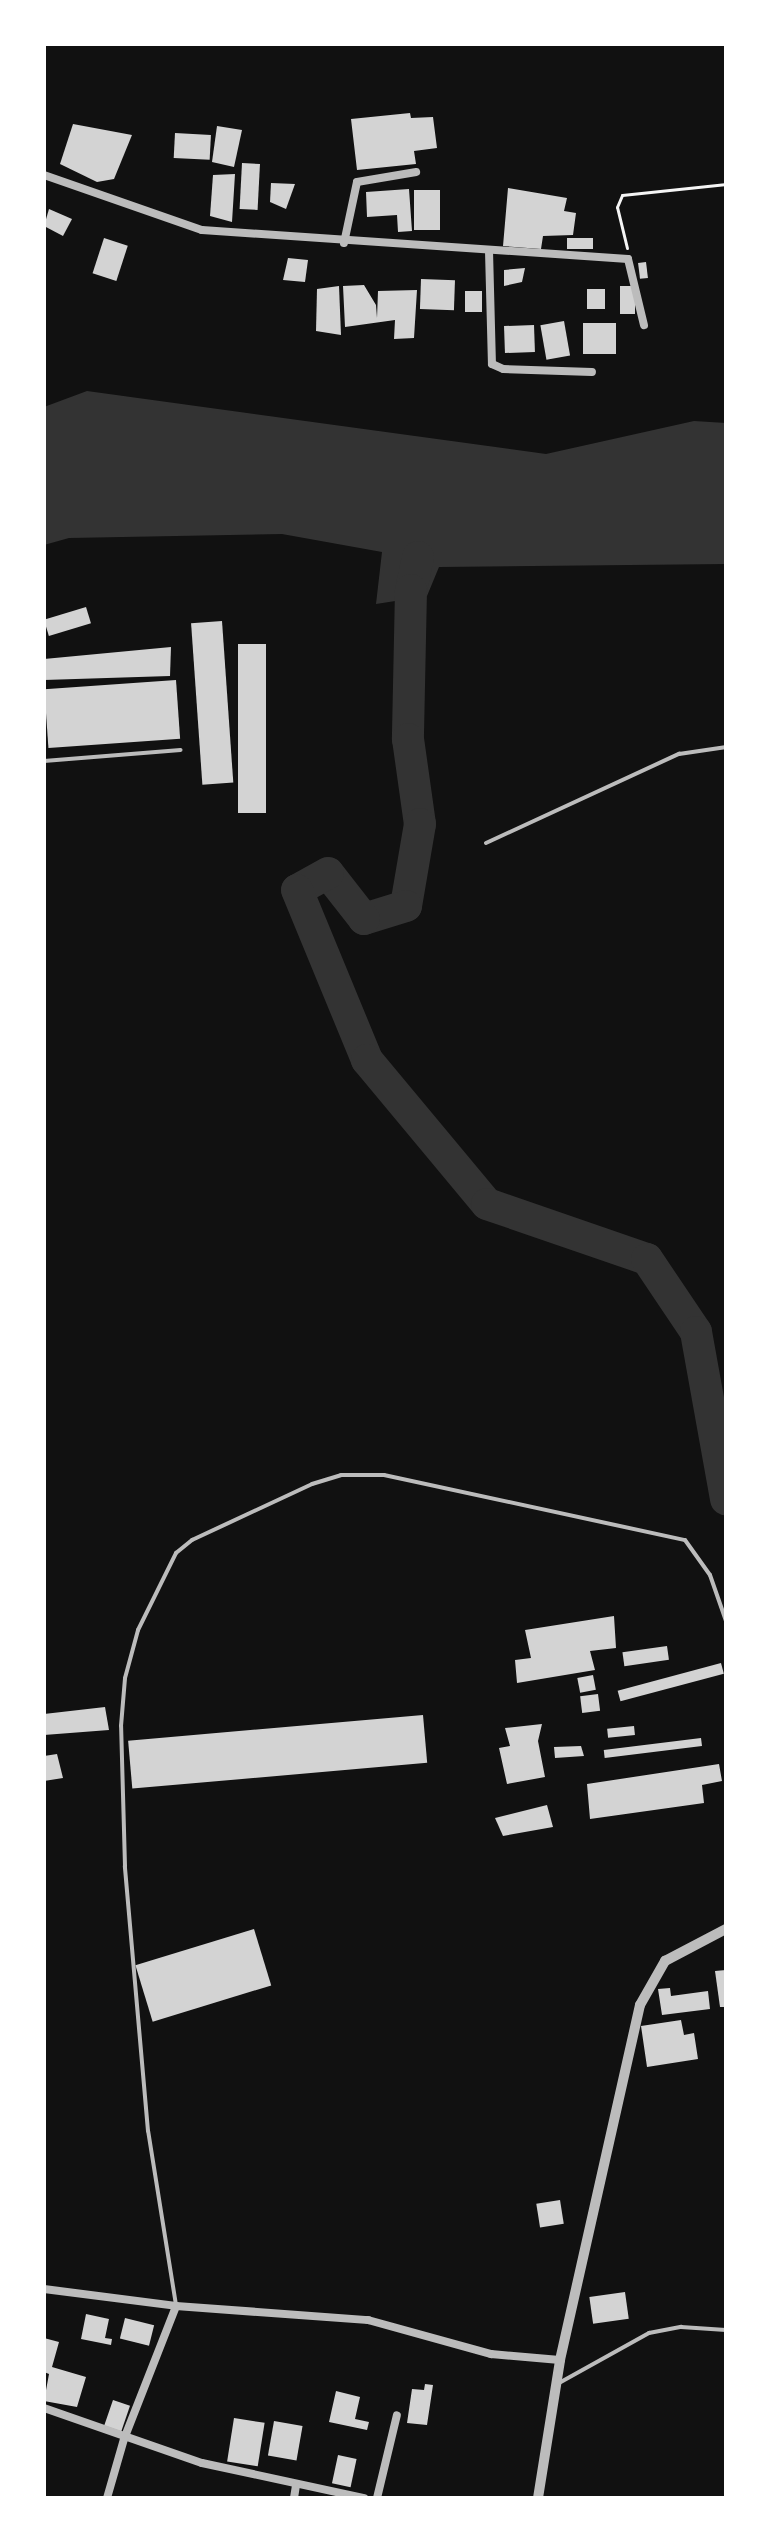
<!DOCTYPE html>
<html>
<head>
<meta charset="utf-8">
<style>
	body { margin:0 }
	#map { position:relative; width:770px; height:2542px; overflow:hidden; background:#111; font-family:Mulish,sans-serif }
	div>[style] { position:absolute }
	.water>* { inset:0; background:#333 }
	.river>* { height:32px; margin:-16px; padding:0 16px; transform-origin:16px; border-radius:16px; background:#333 }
	.building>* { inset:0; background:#d3d3d3; transform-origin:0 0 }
	.path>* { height:3px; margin:-1.5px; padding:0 1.5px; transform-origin:1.5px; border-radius:1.5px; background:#f5f5f5 }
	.service>* { height:4px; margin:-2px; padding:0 2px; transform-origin:2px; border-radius:2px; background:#bcbcbc }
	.minor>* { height:8px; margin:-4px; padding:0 4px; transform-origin:4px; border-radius:4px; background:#bcbcbc }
	.tertiary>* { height:10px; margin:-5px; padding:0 5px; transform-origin:5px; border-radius:5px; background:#bcbcbc }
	span { translate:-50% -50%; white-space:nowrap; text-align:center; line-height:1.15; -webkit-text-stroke:6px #fff; paint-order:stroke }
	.frame { position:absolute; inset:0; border:46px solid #fff; pointer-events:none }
</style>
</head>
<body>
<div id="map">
	<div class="water">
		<i style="clip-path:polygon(87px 391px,546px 454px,694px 421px,726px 423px,726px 564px,439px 567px,427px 596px,376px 604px,382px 552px,282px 534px,69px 538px,44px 545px,44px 407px)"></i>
	</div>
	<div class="river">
		<i style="left:418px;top:557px;width:34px;rotate:102deg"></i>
		<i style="left:411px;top:590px;width:149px;rotate:91.2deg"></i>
		<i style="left:408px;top:739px;width:86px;rotate:82deg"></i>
		<i style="left:420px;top:824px;width:83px;rotate:99.7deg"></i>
		<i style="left:406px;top:906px;width:44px;rotate:162.8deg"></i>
		<i style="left:364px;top:919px;width:58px;rotate:-128deg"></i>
		<i style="left:328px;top:873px;width:35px;rotate:151deg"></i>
		<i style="left:297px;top:890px;width:184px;rotate:67.6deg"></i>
		<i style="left:367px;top:1060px;width:187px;rotate:50.2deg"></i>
		<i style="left:487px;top:1204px;width:169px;rotate:19deg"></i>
		<i style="left:647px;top:1259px;width:88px;rotate:56.1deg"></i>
		<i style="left:696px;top:1332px;width:170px;rotate:79.8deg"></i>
	</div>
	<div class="building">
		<i style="clip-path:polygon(410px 113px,411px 118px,433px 117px,437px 148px,414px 151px,416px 164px,357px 170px,351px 119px)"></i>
		<i style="clip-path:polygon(73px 124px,132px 135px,114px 179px,97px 182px,60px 164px)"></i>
		<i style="clip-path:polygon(217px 126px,242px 130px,234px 167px,212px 162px)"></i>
		<i style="left:175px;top:133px;width:36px;height:25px;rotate:3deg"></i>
		<i style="left:242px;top:163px;width:18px;height:46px;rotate:3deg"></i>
		<i style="clip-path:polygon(235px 174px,232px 222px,210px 216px,213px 175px)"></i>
		<i style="clip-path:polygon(271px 183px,295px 184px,286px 209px,270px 202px)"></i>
		<i style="clip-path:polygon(508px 188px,567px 198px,564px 211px,576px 213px,573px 235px,543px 236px,541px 249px,503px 246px)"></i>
		<i style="clip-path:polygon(409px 189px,412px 231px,398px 232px,397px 215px,367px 217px,366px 192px)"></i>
		<i style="left:414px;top:190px;width:26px;height:40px"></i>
		<i style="clip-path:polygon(49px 209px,72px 219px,63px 236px,44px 226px)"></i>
		<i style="left:104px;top:238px;width:25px;height:37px;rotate:18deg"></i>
		<i style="left:567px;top:238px;width:26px;height:11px"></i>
		<i style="clip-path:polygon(288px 258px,308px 260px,305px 282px,283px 280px)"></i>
		<i style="left:646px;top:262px;width:16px;height:8px;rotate:83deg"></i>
		<i style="clip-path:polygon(525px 268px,522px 282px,504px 286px,504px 270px)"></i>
		<i style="left:421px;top:279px;width:34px;height:30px;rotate:2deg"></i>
		<i style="clip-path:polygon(364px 285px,376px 305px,377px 318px,378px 291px,417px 290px,414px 338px,394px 339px,395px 320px,345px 327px,343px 286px)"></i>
		<i style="clip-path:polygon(339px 286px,341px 335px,316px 331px,317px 289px)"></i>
		<i style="left:620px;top:286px;width:15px;height:28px"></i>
		<i style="left:587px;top:289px;width:18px;height:20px"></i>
		<i style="left:465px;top:291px;width:17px;height:21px"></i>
		<i style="left:564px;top:321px;width:35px;height:24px;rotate:80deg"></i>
		<i style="left:583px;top:323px;width:33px;height:31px"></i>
		<i style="left:534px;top:325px;width:27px;height:30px;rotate:88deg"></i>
		<i style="left:86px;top:607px;width:17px;height:44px;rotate:73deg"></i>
		<i style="left:222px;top:621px;width:162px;height:31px;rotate:86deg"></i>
		<i style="left:238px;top:644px;width:28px;height:169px"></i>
		<i style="clip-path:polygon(171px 647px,170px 676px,44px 680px,44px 659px)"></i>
		<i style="left:176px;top:680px;width:59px;height:132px;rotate:86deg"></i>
		<i style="clip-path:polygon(614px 1616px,616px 1648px,590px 1651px,595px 1670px,517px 1683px,515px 1660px,531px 1658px,525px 1630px)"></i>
		<i style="left:667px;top:1646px;width:14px;height:45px;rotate:82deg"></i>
		<i style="left:721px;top:1663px;width:11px;height:107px;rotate:75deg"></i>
		<i style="left:593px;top:1675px;width:15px;height:16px;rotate:79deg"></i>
		<i style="left:598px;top:1694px;width:17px;height:18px;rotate:83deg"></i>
		<i style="clip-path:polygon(105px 1707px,109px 1730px,44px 1735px,44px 1714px)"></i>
		<i style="left:423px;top:1715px;width:48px;height:296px;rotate:85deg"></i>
		<i style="clip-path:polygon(542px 1724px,538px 1741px,545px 1777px,507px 1784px,499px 1748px,510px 1746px,505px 1728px)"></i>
		<i style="left:634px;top:1726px;width:9px;height:27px;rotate:84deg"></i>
		<i style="left:701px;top:1738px;width:8px;height:98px;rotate:83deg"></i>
		<i style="clip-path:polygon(581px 1746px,584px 1756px,555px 1758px,554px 1747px)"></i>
		<i style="clip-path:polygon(57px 1754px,63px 1778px,44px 1781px,44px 1756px)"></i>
		<i style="clip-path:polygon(719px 1764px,722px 1781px,702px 1785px,704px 1803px,590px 1819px,587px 1784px)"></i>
		<i style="clip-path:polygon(547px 1805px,553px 1827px,503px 1836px,495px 1818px)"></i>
		<i style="left:254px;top:1929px;width:59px;height:124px;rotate:73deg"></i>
		<i style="clip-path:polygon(726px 1970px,726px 2007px,720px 2007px,715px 1971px)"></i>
		<i style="clip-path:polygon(670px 1988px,671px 1996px,708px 1991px,710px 2009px,662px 2015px,658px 1989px)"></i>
		<i style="clip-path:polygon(681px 2020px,684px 2035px,694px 2033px,698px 2059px,647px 2067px,641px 2026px)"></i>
		<i style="left:560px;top:2200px;width:24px;height:24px;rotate:81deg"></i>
		<i style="left:625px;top:2292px;width:27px;height:36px;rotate:82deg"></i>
		<i style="clip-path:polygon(86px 2314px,109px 2319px,105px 2338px,112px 2339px,111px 2345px,81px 2339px)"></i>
		<i style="left:125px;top:2318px;width:30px;height:21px;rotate:14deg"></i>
		<i style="clip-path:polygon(44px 2338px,59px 2342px,52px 2367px,86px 2377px,77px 2407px,44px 2401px,49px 2374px,44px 2372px)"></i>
		<i style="clip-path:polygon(425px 2384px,433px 2385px,427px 2425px,407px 2423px,412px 2389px,424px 2390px)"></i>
		<i style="clip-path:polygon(336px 2391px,360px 2397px,355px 2419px,369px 2422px,367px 2430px,329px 2422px)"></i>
		<i style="left:113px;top:2400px;width:18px;height:27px;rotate:19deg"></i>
		<i style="left:234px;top:2418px;width:31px;height:44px;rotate:9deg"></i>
		<i style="left:274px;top:2421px;width:29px;height:35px;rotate:10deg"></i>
		<i style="left:338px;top:2455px;width:19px;height:29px;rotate:12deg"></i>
	</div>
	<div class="path">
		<i style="left:627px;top:248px;width:42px;rotate:-103.7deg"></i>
		<i style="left:617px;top:207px;width:13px;rotate:-67deg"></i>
		<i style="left:622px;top:195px;width:105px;rotate:-6deg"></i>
	</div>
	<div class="service">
		<i style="left:44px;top:761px;width:137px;rotate:-4.6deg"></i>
		<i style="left:486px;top:843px;width:213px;rotate:-24.8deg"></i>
		<i style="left:679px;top:754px;width:48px;rotate:-8.5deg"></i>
		<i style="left:176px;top:2305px;width:176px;rotate:-99.1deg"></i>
		<i style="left:148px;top:2131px;width:266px;rotate:-95deg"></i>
		<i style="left:125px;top:1866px;width:140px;rotate:-91.6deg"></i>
		<i style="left:121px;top:1726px;width:48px;rotate:-85.2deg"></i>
		<i style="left:125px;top:1678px;width:50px;rotate:-74.8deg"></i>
		<i style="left:138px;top:1630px;width:86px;rotate:-63.7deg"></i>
		<i style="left:176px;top:1553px;width:21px;rotate:-39deg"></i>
		<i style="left:192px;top:1540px;width:132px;rotate:-25deg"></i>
		<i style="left:312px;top:1484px;width:30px;rotate:-17deg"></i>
		<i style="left:341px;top:1475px;width:43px"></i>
		<i style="left:384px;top:1475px;width:308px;rotate:12.2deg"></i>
		<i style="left:685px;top:1540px;width:43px;rotate:54.5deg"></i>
		<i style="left:710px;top:1575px;width:49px;rotate:70.8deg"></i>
		<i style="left:559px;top:2383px;width:103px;rotate:-29.1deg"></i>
		<i style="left:649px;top:2333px;width:33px;rotate:-11deg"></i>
		<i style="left:681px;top:2327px;width:45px;rotate:3.8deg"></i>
	</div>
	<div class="minor">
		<i style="left:44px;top:175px;width:167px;rotate:19.2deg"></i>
		<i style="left:202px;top:230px;width:427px;rotate:3.9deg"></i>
		<i style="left:628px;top:259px;width:68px;rotate:76.4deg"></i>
		<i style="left:344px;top:243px;width:62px;rotate:-78deg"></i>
		<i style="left:357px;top:182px;width:60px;rotate:-9.6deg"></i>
		<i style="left:489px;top:251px;width:113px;rotate:88.5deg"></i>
		<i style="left:492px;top:364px;width:12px;rotate:24deg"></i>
		<i style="left:503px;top:369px;width:89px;rotate:1.9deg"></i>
		<i style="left:44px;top:2289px;width:133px;rotate:7.3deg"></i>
		<i style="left:176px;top:2306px;width:193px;rotate:4.2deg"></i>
		<i style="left:368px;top:2320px;width:128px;rotate:15.5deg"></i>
		<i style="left:491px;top:2354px;width:69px;rotate:5deg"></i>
		<i style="left:44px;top:2408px;width:167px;rotate:19.2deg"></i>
		<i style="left:202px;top:2463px;width:166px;rotate:12.2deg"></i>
		<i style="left:107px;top:2498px;width:61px;rotate:-73.9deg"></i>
		<i style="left:124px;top:2439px;width:143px;rotate:-68.6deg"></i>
		<i style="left:294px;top:2498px;width:13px;rotate:-81deg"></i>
		<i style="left:377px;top:2498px;width:85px;rotate:-76.5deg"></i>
	</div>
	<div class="tertiary">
		<i style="left:538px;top:2498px;width:140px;rotate:-80.9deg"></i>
		<i style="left:560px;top:2360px;width:364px;rotate:-77.3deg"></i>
		<i style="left:640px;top:2005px;width:51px;rotate:-60.4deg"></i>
		<i style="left:665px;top:1961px;width:69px;rotate:-27.7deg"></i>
	</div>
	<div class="frame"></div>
</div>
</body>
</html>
